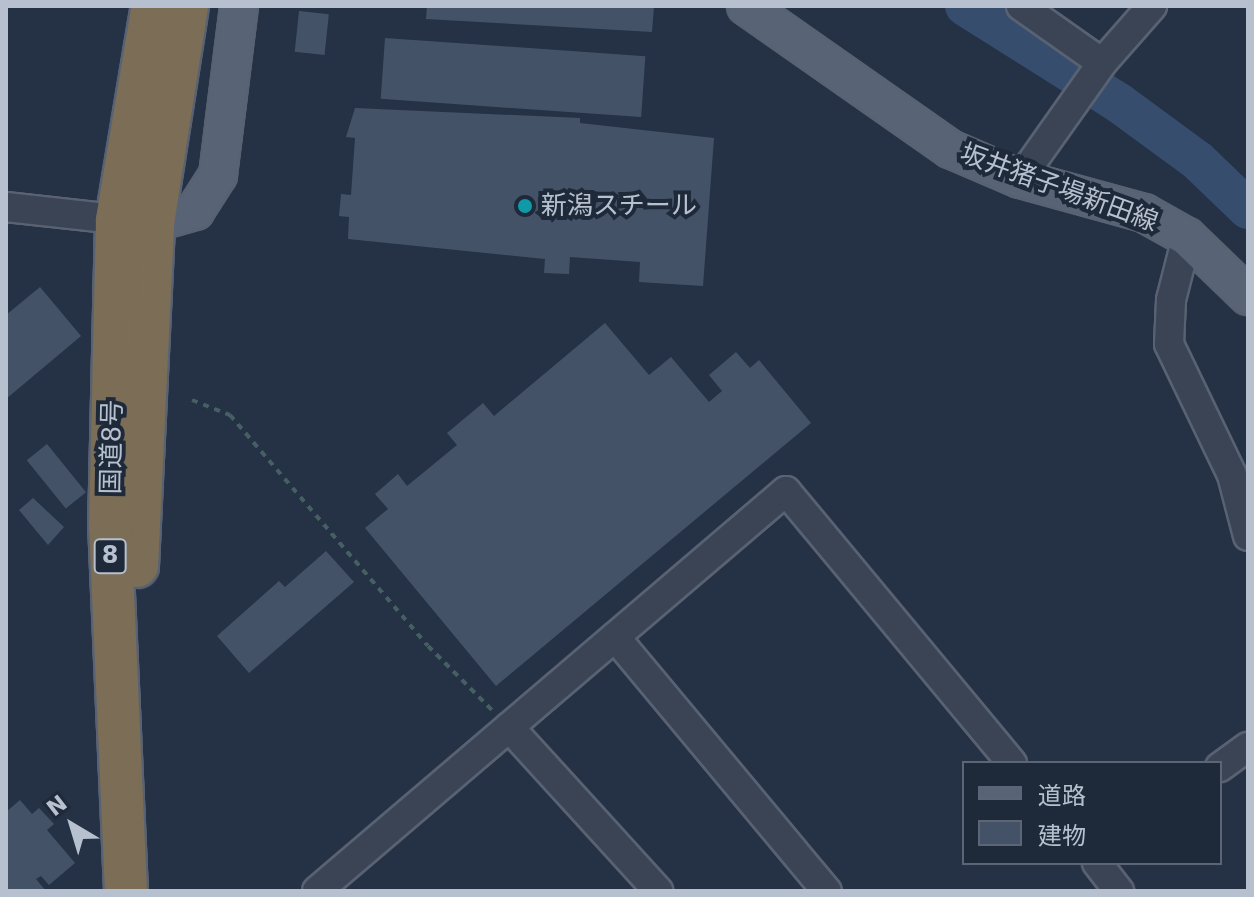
<!DOCTYPE html>
<html>
<head>
<meta charset="utf-8">
<style>
	body { margin:0 }
	#map { position:relative; width:1254px; height:897px; overflow:hidden; background:#253245; font-family:"DejaVu Sans","Noto Sans JP",sans-serif }
	div>[style] { position:absolute }
	.river>* { height:40px; margin:-20px; padding:0 20px; transform-origin:20px; border-radius:20px; background:#374d6d }
	.building>* { inset:0; background:#445268; transform-origin:0 0 }
	.path>* { height:4px; margin-top:-2px; transform-origin:0; background:repeating-linear-gradient(90deg,#465f62 0 6px,transparent 0 12px) }
	.roads { filter:drop-shadow(2px 0 #586272) drop-shadow(-2px 0 #586272) drop-shadow(0 2px #586272) drop-shadow(0 -2px #586272) }
	.minor>* { height:28px; margin:-14px; padding:0 14px; transform-origin:14px; border-radius:14px; background:#3a4455 }
	.major>* { height:36px; margin:-18px; padding:0 18px; transform-origin:18px; border-radius:18px; background:#586375 }
	.highway>* { height:42px; margin:-21px; padding:0 21px; transform-origin:21px; border-radius:21px; background:#7b6d56 }
	.dots>* { width:22px; height:22px; translate:-50% -50%; box-sizing:border-box; border:4px solid #1e293a; border-radius:50% }
	span { translate:-50% -50%; white-space:nowrap; text-align:center; line-height:1.15; -webkit-text-stroke:8px #1e293a; paint-order:stroke }
	.shield-label span { padding:2px 6px; background:#1e293a; border:2px solid; border-radius:6px; -webkit-text-stroke-width:0 }
	.shield-label { font-size:24px; color:#b7c0ce; font-weight:700 }
	.street-label { font-size:26px; color:#b7c0ce }
	.poi-label { font-size:26px; color:#b7c0ce }
	.left { translate:0 -50%; text-align:left }
	.frame { position:absolute; inset:0; border:8px solid #b7c0ce; pointer-events:none }
	.legend { position:absolute; left:962px; top:761px; width:260px; height:104px; box-sizing:border-box; background:#1e293a; border:2px solid #5b6575; margin:0; padding:10px 14px; list-style:none; font-size:24px; color:#b7c0ce }
	.legend li { display:flex; align-items:center; gap:16px; height:40px }
	.legend b { width:40px; border:2px solid #5b6575 }
	.north { position:absolute; left:32px; top:785px; width:80px; height:80px; -webkit-text-stroke:6px #1e293a; paint-order:stroke; rotate:322deg; font-size:22px; font-weight:700; line-height:32px; text-align:center; color:#b7c0ce }
	.north::after { content:''; display:block; margin:auto; width:28px; height:36px; background:#b7c0ce; clip-path:polygon(50% 0,100% 100%,50% 72%,0 100%) }
</style>
</head>
<body>
<div id="map">
	<div class="river">
		<i style="left:965px;top:6px;width:182px;rotate:32.2deg"></i>
		<i style="left:1119px;top:103px;width:97px;rotate:36.2deg"></i>
		<i style="left:1197px;top:160px;width:71px;rotate:43.9deg"></i>
	</div>
	<div class="building">
		<i style="clip-path:polygon(427px 6px,654px 6px,652px 32px,426px 19px)"></i>
		<i style="left:299px;top:11px;width:30px;height:41px;rotate:6deg"></i>
		<i style="left:385px;top:38px;width:261px;height:61px;rotate:4deg"></i>
		<i style="clip-path:polygon(355px 108px,580px 118px,580px 123px,714px 138px,703px 286px,639px 282px,640px 262px,570px 257px,569px 274px,544px 273px,545px 259px,348px 239px,349px 217px,339px 216px,341px 194px,351px 195px,355px 138px,346px 137px)"></i>
		<i style="clip-path:polygon(40px 287px,81px 336px,6px 399px,6px 315px)"></i>
		<i style="clip-path:polygon(605px 323px,649px 375px,671px 357px,709px 402px,722px 391px,709px 375px,736px 352px,750px 368px,759px 360px,811px 423px,496px 686px,365px 528px,388px 509px,375px 494px,398px 474px,407px 486px,457px 445px,447px 433px,483px 403px,494px 416px)"></i>
		<i style="left:47px;top:444px;width:62px;height:26px;rotate:51deg"></i>
		<i style="clip-path:polygon(33px 498px,64px 527px,48px 545px,19px 510px)"></i>
		<i style="clip-path:polygon(326px 551px,354px 582px,249px 673px,217px 636px,279px 581px,285px 587px)"></i>
		<i style="clip-path:polygon(20px 800px,32px 814px,39px 808px,54px 824px,47px 830px,75px 863px,49px 885px,41px 876px,36px 879px,46px 891px,6px 891px,6px 812px)"></i>
	</div>
	<div class="path">
		<i style="left:192px;top:400px;width:41px;rotate:21.5deg"></i>
		<i style="left:230px;top:415px;width:304px;rotate:49.4deg"></i>
		<i style="left:428px;top:646px;width:92px;rotate:45deg"></i>
	</div>
	<div class="roads">
		<div class="minor">
			<i style="left:1021px;top:6px;width:99px;rotate:35.1deg"></i>
			<i style="left:1020px;top:179px;width:142px;rotate:-54.7deg"></i>
			<i style="left:1102px;top:63px;width:76px;rotate:-48.7deg"></i>
			<i style="left:6px;top:207px;width:127px;rotate:6.3deg"></i>
			<i style="left:1187px;top:237px;width:65px;rotate:104.3deg"></i>
			<i style="left:1171px;top:300px;width:44px;rotate:92.6deg"></i>
			<i style="left:1169px;top:344px;width:145px;rotate:64.3deg"></i>
			<i style="left:1232px;top:475px;width:63px;rotate:75.3deg"></i>
			<i style="left:615px;top:637px;width:331px;rotate:50.2deg"></i>
			<i style="left:509px;top:727px;width:222px;rotate:47.7deg"></i>
			<i style="left:1220px;top:767px;width:34px;rotate:-36deg"></i>
			<i style="left:1097px;top:863px;width:36px;rotate:52deg"></i>
			<i style="left:317px;top:891px;width:616px;rotate:-40.46deg"></i>
			<i style="left:786px;top:491px;width:354px;rotate:50.3deg"></i>
		</div>
		<div class="major">
			<i style="left:746px;top:6px;width:249px;rotate:35deg"></i>
			<i style="left:950px;top:149px;width:76px;rotate:23.2deg"></i>
			<i style="left:1020px;top:179px;width:129px;rotate:15.3deg"></i>
			<i style="left:1144px;top:213px;width:49px;rotate:29.2deg"></i>
			<i style="left:1187px;top:237px;width:85px;rotate:44deg"></i>
			<i style="left:153px;top:223px;width:44px;rotate:-15.9deg"></i>
			<i style="left:195px;top:211px;width:43px;rotate:-57.4deg"></i>
			<i style="left:218px;top:175px;width:170px;rotate:-82.9deg"></i>
		</div>
		<div class="highway">
			<i style="left:137px;top:566px;width:343px;rotate:-87.3deg"></i>
			<i style="left:153px;top:223px;width:220px;rotate:-81.1deg"></i>
			<i style="left:126px;top:891px;width:363px;rotate:-92.5deg"></i>
			<i style="left:110px;top:528px;width:308px;rotate:-88.7deg"></i>
			<i style="left:117px;top:220px;width:217px;rotate:-80.5deg"></i>
		</div>
	</div>
	<div class="dots">
		<i style="left:525px;top:206px;background:#0f9aa8"></i>
	</div>
	<div class="shield-label">
		<span style="left:110px;top:556px">8</span>
	</div>
	<div class="street-label">
		<span style="left:1059px;top:188px;rotate:20deg">坂井猪子場新田線</span>
		<span style="left:112px;top:447px;rotate:-89deg">国道8号</span>
	</div>
	<div class="poi-label">
		<span class="left" style="left:541px;top:206px">新潟スチール</span>
	</div>
	<div class="frame"></div>
	<ul class="legend">
	<li><b style="height:10px;background:#586375"></b>道路</li>
	<li><b style="height:22px;background:#445268"></b>建物</li>
	</ul>
	<div class="north">N</div>
</div>
</body>
</html>
